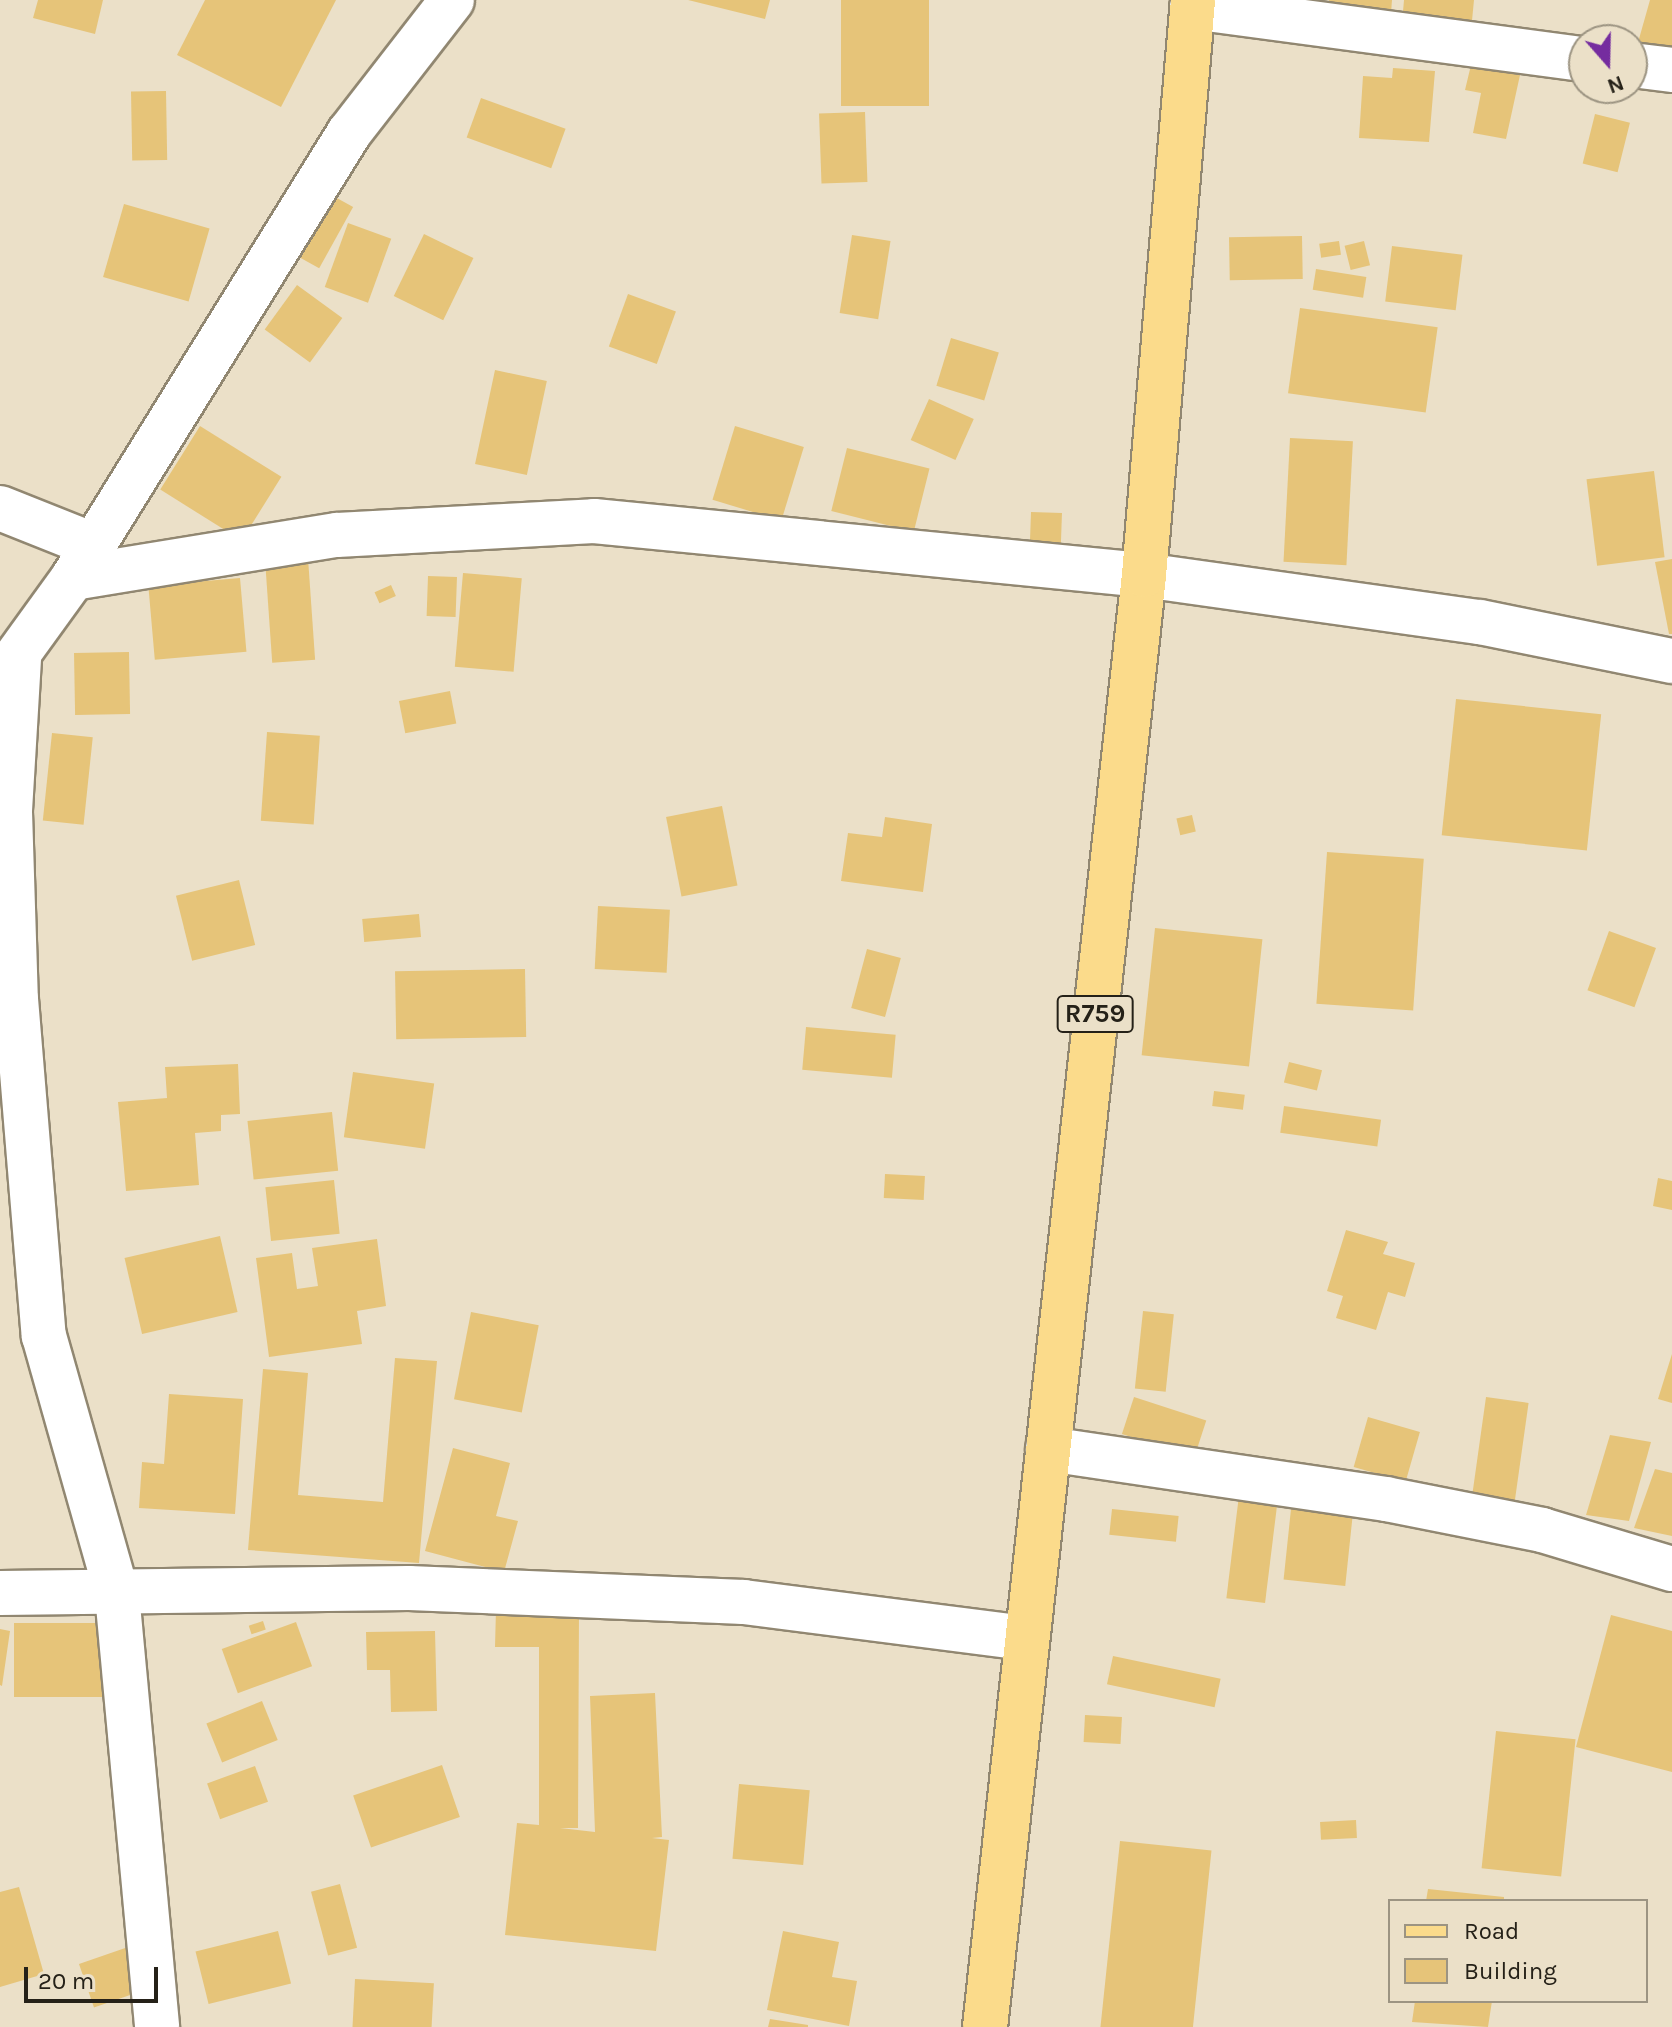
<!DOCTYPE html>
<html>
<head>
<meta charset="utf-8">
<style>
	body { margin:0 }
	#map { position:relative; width:1672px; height:2027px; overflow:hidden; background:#ebe0c8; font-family:Karla,sans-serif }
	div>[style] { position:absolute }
	.building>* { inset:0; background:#e6c479; transform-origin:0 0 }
	.roads { filter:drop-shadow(2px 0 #918771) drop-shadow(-2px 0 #918771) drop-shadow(0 2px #918771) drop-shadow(0 -2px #918771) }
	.street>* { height:44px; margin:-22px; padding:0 22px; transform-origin:22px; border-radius:22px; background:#fff }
	.primary>* { height:44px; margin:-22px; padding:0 22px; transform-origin:22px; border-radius:22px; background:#fbdb8b }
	span { translate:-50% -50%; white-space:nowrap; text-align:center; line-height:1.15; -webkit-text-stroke:8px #ebe0c8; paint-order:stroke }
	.shield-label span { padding:2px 6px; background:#ebe0c8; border:2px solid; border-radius:6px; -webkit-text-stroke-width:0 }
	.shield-label { font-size:26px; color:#252118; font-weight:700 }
	.legend { position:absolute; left:1388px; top:1899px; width:260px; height:104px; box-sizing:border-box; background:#ebe0c8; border:2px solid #9c9482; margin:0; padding:10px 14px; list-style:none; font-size:24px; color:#252118 }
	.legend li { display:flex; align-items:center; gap:16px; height:40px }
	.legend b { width:40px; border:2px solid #9c9482 }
	.north { position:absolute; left:1568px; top:24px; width:80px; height:80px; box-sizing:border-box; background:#ebe0c8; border:2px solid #9c9482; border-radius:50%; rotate:160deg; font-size:22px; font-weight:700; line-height:32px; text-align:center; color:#252118 }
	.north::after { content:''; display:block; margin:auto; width:28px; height:36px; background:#752c9f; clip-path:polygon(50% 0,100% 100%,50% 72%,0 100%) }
	.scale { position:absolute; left:24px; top:1967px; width:134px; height:36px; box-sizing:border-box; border:4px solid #252118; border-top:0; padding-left:10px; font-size:24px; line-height:28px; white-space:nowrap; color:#252118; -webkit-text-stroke:6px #ebe0c8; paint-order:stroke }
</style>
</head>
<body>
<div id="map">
	<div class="building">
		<i style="clip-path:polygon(38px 0,103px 0,95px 34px,33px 18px)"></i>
		<i style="clip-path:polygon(205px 0,336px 0,281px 107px,177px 55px)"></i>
		<i style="clip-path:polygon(688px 0,770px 0,765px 19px)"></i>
		<i style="left:841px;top:0;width:88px;height:106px"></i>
		<i style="clip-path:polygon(1329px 0,1392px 0,1390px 27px,1328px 23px)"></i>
		<i style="clip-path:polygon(1404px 0,1474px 0,1471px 31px,1402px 23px)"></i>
		<i style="clip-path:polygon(1650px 0,1672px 0,1672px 55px,1637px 46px)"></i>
		<i style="clip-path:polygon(1471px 65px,1520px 75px,1506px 139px,1473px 133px,1481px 93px,1465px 90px)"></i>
		<i style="clip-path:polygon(1393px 68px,1435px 71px,1429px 142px,1359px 138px,1363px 76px,1392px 78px)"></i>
		<i style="left:166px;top:91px;width:69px;height:35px;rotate:89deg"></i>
		<i style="left:481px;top:98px;width:90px;height:42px;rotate:20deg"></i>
		<i style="left:865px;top:112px;width:70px;height:46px;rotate:88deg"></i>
		<i style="left:1595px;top:114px;width:36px;height:51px;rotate:14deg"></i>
		<i style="left:326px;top:192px;width:31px;height:70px;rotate:29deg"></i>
		<i style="left:124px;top:204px;width:89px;height:76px;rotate:16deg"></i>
		<i style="left:348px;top:223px;width:46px;height:68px;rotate:20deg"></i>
		<i style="left:424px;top:234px;width:55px;height:69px;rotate:26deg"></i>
		<i style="left:852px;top:235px;width:39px;height:79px;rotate:9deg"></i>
		<i style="left:1302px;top:236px;width:43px;height:73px;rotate:89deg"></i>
		<i style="left:1339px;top:241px;width:14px;height:20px;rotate:82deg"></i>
		<i style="left:1364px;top:241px;width:25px;height:20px;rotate:76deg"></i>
		<i style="left:1392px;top:246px;width:71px;height:56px;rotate:7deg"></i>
		<i style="left:1316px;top:269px;width:51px;height:21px;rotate:9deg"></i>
		<i style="left:297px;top:285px;width:56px;height:55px;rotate:36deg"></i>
		<i style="left:628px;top:294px;width:51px;height:56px;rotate:20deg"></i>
		<i style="left:1300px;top:308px;width:139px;height:86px;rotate:8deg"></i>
		<i style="left:951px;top:338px;width:50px;height:50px;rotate:17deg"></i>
		<i style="left:495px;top:370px;width:53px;height:96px;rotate:12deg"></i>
		<i style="left:929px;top:399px;width:49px;height:45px;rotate:24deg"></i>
		<i style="left:200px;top:426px;width:96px;height:75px;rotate:32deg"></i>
		<i style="left:735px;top:426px;width:72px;height:77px;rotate:17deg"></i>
		<i style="left:1290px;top:438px;width:63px;height:124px;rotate:3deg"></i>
		<i style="left:847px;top:448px;width:85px;height:65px;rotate:14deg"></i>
		<i style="left:1654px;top:471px;width:87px;height:68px;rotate:83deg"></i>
		<i style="left:1031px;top:512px;width:31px;height:35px;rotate:2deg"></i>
		<i style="left:308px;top:558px;width:102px;height:43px;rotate:86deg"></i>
		<i style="clip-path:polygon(1672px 559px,1672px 634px,1669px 634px,1655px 562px)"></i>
		<i style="left:463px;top:573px;width:59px;height:94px;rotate:5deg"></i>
		<i style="left:428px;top:576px;width:29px;height:40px;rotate:2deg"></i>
		<i style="left:240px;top:578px;width:74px;height:92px;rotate:85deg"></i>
		<i style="left:391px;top:585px;width:12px;height:18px;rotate:66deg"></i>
		<i style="left:129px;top:652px;width:62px;height:55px;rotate:89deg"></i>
		<i style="left:450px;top:691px;width:33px;height:52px;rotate:79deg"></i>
		<i style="left:1456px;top:699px;width:146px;height:137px;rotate:6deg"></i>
		<i style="left:267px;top:732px;width:53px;height:89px;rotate:4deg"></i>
		<i style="left:52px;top:733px;width:41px;height:88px;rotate:6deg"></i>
		<i style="left:722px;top:806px;width:81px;height:57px;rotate:79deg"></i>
		<i style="left:1192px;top:815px;width:17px;height:16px;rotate:77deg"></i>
		<i style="clip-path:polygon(885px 817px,932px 824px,923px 892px,841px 881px,848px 833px,882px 837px)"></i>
		<i style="left:1327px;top:852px;width:97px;height:152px;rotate:4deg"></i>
		<i style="left:239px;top:880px;width:67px;height:65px;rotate:76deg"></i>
		<i style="left:598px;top:906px;width:72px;height:63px;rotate:3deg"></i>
		<i style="left:419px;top:914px;width:23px;height:57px;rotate:85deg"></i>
		<i style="left:1155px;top:928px;width:108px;height:128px;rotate:6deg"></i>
		<i style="left:1609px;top:931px;width:50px;height:63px;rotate:20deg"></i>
		<i style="left:867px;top:949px;width:35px;height:61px;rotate:15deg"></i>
		<i style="left:525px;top:969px;width:68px;height:130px;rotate:89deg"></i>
		<i style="left:806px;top:1027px;width:90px;height:43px;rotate:5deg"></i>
		<i style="left:1289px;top:1062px;width:34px;height:21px;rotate:14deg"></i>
		<i style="clip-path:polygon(238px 1064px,240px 1114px,221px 1115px,221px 1131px,195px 1133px,199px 1185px,126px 1191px,118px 1102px,167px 1098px,165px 1067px)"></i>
		<i style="left:353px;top:1072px;width:82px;height:66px;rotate:8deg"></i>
		<i style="left:1214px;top:1091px;width:31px;height:15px;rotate:7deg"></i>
		<i style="left:1284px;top:1106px;width:98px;height:27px;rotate:8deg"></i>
		<i style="left:332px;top:1112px;width:59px;height:85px;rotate:84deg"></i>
		<i style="left:885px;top:1174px;width:40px;height:24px;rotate:3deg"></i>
		<i style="clip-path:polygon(1658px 1178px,1672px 1181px,1672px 1210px,1653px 1206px)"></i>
		<i style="left:334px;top:1180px;width:54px;height:69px;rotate:84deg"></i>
		<i style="clip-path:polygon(1346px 1230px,1388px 1242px,1383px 1254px,1415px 1263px,1405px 1297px,1388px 1292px,1376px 1330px,1336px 1318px,1343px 1296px,1327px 1291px)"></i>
		<i style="left:220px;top:1236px;width:78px;height:98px;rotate:77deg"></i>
		<i style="clip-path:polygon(377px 1239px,386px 1306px,357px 1311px,362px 1344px,269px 1357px,256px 1258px,292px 1253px,297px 1289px,318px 1286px,312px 1248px)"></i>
		<i style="left:1143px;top:1311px;width:31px;height:78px;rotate:6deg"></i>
		<i style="left:471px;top:1312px;width:69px;height:89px;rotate:11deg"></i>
		<i style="clip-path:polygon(1672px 1354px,1672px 1403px,1658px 1399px)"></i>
		<i style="clip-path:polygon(395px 1358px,437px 1361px,419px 1563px,248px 1550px,263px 1369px,308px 1373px,298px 1495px,383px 1502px)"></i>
		<i style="clip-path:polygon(169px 1394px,243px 1399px,235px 1514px,139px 1508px,142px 1462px,164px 1464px)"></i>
		<i style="left:1134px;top:1397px;width:76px;height:39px;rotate:18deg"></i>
		<i style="left:1486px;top:1397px;width:43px;height:101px;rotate:8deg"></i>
		<i style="left:1368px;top:1417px;width:54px;height:52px;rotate:16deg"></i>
		<i style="clip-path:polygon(1610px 1435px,1651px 1442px,1629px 1521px,1586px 1515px)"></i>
		<i style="clip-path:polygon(453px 1448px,510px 1463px,496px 1516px,518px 1521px,504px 1572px,425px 1551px)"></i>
		<i style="clip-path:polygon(1655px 1469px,1672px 1473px,1672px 1536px,1634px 1528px)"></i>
		<i style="left:1240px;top:1487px;width:39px;height:112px;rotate:7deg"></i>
		<i style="left:1112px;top:1509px;width:67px;height:26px;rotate:6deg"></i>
		<i style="left:1291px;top:1509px;width:62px;height:71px;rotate:6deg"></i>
		<i style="clip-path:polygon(496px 1609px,579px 1610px,578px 1828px,560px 1828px,595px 1832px,590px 1696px,655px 1693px,662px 1837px,652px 1838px,669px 1840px,656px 1951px,505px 1935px,517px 1823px,539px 1825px,539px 1647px,495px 1647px)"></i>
		<i style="clip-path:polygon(1611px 1615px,1672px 1631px,1672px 1772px,1576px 1747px)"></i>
		<i style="left:263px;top:1621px;width:9px;height:15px;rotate:72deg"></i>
		<i style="left:296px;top:1622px;width:47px;height:79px;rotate:70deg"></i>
		<i style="left:14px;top:1623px;width:88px;height:74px"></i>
		<i style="clip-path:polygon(0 1629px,10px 1631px,2px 1686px,0 1685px)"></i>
		<i style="clip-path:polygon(435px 1631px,437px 1711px,391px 1712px,390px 1670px,367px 1670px,366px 1632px)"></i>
		<i style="left:1113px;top:1656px;width:110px;height:29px;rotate:12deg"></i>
		<i style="left:262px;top:1701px;width:42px;height:60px;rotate:68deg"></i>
		<i style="left:1085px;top:1715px;width:37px;height:27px;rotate:3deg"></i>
		<i style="left:1496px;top:1731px;width:80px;height:138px;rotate:6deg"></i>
		<i style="left:442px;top:1765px;width:55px;height:94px;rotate:71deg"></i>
		<i style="left:255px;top:1766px;width:38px;height:51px;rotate:70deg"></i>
		<i style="left:739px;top:1784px;width:71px;height:75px;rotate:5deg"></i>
		<i style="left:1356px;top:1820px;width:18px;height:36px;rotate:87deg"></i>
		<i style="left:1120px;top:1841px;width:92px;height:187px;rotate:6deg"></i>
		<i style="left:340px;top:1884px;width:66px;height:30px;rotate:75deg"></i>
		<i style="clip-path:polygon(19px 1887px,44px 1974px,0 1987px,0 1892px)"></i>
		<i style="clip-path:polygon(1428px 1889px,1504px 1897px,1504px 1901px,1426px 1901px)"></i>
		<i style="left:278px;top:1931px;width:54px;height:85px;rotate:76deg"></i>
		<i style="clip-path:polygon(783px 1931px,839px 1942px,832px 1977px,857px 1981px,849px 2026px,767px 2010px)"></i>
		<i style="left:131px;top:1946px;width:46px;height:55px;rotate:71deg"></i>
		<i style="left:355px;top:1979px;width:79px;height:48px;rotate:3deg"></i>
		<i style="clip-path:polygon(1415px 2001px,1492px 2001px,1488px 2027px,1412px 2022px)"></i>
		<i style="clip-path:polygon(770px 2019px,808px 2025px,808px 2027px,768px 2027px)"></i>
	</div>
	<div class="roads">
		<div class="street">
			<i style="left:1192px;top:7px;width:395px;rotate:7.6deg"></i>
			<i style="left:1632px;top:65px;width:40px;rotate:7.1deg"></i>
			<i style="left:0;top:508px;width:100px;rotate:21.7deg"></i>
			<i style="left:73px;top:578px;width:267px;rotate:-9.3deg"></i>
			<i style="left:337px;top:535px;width:257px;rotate:-3.1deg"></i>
			<i style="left:594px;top:521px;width:553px;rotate:5.61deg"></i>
			<i style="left:1144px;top:575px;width:339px;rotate:8deg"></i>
			<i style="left:1480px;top:622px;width:196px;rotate:11.5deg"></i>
			<i style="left:19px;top:659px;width:153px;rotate:93.4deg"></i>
			<i style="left:10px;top:812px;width:187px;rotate:88.2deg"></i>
			<i style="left:16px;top:999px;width:338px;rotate:85.3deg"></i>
			<i style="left:44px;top:1336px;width:268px;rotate:74.2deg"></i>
			<i style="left:117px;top:1594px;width:435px;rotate:84.7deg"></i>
			<i style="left:0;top:679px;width:125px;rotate:-54.1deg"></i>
			<i style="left:73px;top:578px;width:524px;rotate:-58.19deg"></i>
			<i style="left:349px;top:133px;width:168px;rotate:-52.2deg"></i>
			<i style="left:1048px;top:1449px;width:342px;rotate:8.4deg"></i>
			<i style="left:1386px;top:1499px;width:159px;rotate:11.2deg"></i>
			<i style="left:1542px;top:1530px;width:136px;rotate:16.7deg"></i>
			<i style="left:0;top:1593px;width:409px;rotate:-0.7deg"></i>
			<i style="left:409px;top:1588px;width:335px;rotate:2.4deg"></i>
			<i style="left:744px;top:1602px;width:282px;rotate:7.3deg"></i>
		</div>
		<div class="primary">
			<i style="left:985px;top:2027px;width:1461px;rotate:-83.75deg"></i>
			<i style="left:1144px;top:575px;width:577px;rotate:-85.13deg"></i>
		</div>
	</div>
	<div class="shield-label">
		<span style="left:1095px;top:1014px">R759</span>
	</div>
	<ul class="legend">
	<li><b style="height:10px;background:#fbdb8b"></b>Road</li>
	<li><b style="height:22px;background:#e6c479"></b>Building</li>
	</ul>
	<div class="north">N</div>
	<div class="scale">20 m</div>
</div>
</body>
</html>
